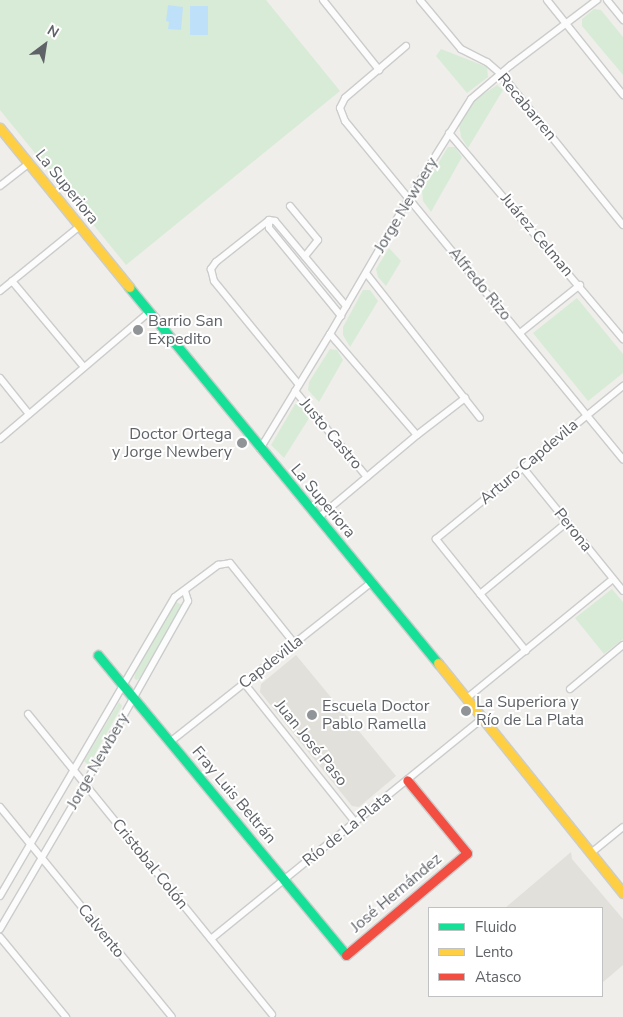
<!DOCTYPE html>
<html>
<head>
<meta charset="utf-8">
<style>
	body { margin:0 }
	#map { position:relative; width:623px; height:1017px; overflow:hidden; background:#efeeea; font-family:"Nunito Sans",sans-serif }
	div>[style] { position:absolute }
	.education>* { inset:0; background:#e2e0da }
	.green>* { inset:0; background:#d8ebd6 }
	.water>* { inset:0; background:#bfe0f9; transform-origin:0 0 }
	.roads { filter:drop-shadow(1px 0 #cbcccc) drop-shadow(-1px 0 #cbcccc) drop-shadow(0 1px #cbcccc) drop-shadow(0 -1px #cbcccc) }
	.street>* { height:6px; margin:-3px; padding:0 3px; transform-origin:3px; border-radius:3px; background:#fdfcfc }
	.fast>* { height:9px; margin:-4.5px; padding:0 4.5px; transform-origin:4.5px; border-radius:4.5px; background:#16e098 }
	.slow>* { height:9px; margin:-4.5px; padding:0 4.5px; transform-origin:4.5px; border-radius:4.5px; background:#ffcf43 }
	.jam>* { height:9px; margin:-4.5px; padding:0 4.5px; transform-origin:4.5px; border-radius:4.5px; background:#f24e42 }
	.dots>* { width:14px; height:14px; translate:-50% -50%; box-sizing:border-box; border:2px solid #fff; border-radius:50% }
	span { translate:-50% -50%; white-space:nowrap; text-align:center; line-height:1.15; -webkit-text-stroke:4px #fff; paint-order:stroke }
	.street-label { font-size:16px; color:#5f6368 }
	.poi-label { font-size:16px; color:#5f6368 }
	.left { translate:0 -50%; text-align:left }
	.right { translate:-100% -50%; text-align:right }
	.legend { position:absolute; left:428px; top:907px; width:175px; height:90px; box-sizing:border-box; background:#fff; border:1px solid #bfc1c3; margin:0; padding:6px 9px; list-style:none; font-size:15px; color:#5f6368 }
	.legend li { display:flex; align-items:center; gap:10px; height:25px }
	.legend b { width:25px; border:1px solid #bfc1c3 }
	.north { position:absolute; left:20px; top:20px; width:50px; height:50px; -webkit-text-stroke:4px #fff; paint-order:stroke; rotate:31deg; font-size:14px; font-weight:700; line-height:20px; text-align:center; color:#5f6368 }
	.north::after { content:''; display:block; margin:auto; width:18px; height:22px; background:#5f6368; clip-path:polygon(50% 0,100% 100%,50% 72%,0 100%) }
</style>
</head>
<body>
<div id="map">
	<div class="education">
		<i style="clip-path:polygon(296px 655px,396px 776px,359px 807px,352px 806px,260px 692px,261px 684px)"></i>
		<i style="clip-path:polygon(571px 852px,572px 859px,623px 919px,623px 965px,602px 983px,602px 908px,505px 908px)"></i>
	</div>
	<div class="green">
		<i style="clip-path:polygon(0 0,266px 0,340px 91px,126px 265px,0 110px)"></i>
		<i style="clip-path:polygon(594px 9px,601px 10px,623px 37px,623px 75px,582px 26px,582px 19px)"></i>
		<i style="clip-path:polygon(441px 49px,487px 67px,488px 77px,467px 93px,436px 56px)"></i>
		<i style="clip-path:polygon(497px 85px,503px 90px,468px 148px,461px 137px,459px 123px,476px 99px)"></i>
		<i style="clip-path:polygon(448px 147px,455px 147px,462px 157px,431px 212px,423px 201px,422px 190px)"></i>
		<i style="clip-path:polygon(389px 248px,401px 261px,386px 286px,378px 277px,376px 269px)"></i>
		<i style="clip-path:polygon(363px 290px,370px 290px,378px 301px,350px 347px,343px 335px,343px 327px)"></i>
		<i style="clip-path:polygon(577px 298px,623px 354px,623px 373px,588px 401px,533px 333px)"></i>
		<i style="clip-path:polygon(330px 349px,337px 350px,343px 360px,319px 402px,308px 390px,309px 382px)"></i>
		<i style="clip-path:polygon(295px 404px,301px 404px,311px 415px,284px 458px,271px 445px)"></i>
		<i style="clip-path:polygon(612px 589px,623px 602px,623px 639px,604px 654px,575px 618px)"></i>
		<i style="clip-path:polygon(176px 602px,182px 605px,139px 679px,136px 680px,134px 678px,136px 671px)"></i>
		<i style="clip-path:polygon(119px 702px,122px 706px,90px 763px,87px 764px,84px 761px)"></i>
	</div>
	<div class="water">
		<i style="clip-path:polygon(168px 5px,183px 7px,181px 30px,168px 29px,169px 22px,166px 21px)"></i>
		<i style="left:190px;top:6px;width:18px;height:29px"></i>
	</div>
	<div class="roads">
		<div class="street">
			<i style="left:323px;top:0;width:90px;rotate:51.3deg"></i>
			<i style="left:420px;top:0;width:64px;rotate:50.1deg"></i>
			<i style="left:461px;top:49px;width:29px;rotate:27deg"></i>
			<i style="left:487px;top:62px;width:18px;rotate:41deg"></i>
			<i style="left:501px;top:74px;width:194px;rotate:51.1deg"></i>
			<i style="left:547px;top:0;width:122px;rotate:51.3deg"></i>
			<i style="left:607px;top:0;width:26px;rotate:51deg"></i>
			<i style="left:406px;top:46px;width:80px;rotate:139.6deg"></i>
			<i style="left:345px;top:98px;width:11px;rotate:117deg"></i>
			<i style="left:340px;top:108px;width:14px;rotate:69deg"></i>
			<i style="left:345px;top:121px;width:438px;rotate:50.6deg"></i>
			<i style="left:449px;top:133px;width:270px;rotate:49.8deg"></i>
			<i style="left:0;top:186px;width:37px;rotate:-38deg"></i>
			<i style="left:290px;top:206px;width:44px;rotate:50.5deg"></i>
			<i style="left:318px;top:240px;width:21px;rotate:129deg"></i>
			<i style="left:269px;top:220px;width:68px;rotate:141.6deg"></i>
			<i style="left:216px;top:262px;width:9px;rotate:126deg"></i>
			<i style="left:211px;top:269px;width:12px;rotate:76deg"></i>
			<i style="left:214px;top:281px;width:134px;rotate:50.7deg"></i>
			<i style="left:269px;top:220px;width:8px;rotate:90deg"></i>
			<i style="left:269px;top:228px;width:114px;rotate:50.7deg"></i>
			<i style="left:269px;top:220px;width:6px;rotate:9deg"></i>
			<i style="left:275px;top:221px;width:111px;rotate:50.1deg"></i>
			<i style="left:366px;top:273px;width:184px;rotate:51.8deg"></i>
			<i style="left:12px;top:281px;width:112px;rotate:50.1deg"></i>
			<i style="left:0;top:291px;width:103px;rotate:-39.1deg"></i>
			<i style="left:520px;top:333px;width:77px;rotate:-38.7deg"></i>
			<i style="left:330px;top:334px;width:133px;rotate:49.3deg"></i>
			<i style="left:0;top:378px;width:46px;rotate:51.1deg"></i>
			<i style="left:295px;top:391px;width:112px;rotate:50.1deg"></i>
			<i style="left:0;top:439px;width:196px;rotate:-40.4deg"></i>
			<i style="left:260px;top:449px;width:135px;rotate:-58.7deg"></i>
			<i style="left:330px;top:334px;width:157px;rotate:-59.8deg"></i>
			<i style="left:409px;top:198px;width:117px;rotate:-57.9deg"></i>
			<i style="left:471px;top:99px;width:52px;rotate:-40.4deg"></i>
			<i style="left:511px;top:65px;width:108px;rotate:-37.1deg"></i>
			<i style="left:524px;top:469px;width:157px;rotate:50.9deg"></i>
			<i style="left:318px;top:518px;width:129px;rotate:-40deg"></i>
			<i style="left:417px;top:435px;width:61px;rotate:-37.6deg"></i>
			<i style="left:480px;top:594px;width:112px;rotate:-39.5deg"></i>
			<i style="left:526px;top:651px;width:144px;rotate:-128.8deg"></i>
			<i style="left:436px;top:539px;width:242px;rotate:-39.3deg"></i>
			<i style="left:244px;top:683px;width:178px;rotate:51.4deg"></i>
			<i style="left:570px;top:689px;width:69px;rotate:-39.7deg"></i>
			<i style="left:467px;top:698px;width:188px;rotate:-39.2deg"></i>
			<i style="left:28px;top:714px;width:387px;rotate:50.9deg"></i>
			<i style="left:170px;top:742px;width:258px;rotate:-38.4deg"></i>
			<i style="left:0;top:807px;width:271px;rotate:50.7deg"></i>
			<i style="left:591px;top:853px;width:41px;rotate:-39.1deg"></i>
			<i style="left:0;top:896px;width:346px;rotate:-59.7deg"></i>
			<i style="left:175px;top:597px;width:54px;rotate:-36.7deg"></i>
			<i style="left:218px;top:565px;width:12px;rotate:-9deg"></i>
			<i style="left:230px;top:563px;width:102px;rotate:51.3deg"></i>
			<i style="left:0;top:929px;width:168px;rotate:-59.6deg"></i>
			<i style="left:85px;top:784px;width:210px;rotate:-60.6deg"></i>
			<i style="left:188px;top:601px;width:10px;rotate:-107deg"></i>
			<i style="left:0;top:937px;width:104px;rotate:50.5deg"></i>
			<i style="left:211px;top:939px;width:350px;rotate:-39.1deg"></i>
		</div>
		<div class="fast">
			<i style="left:129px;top:287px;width:487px;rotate:50.6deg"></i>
			<i style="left:98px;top:655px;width:389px;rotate:50.4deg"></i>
		</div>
		<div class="slow">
			<i style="left:0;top:128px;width:205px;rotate:50.9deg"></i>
			<i style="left:438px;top:663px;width:295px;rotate:51.2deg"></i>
		</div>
		<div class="jam">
			<i style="left:346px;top:955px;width:158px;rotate:-40.1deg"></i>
			<i style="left:467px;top:853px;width:94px;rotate:-129.4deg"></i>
		</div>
	</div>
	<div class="dots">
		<i style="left:138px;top:330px;background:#919496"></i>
		<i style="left:242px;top:443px;background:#919496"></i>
		<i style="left:466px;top:711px;background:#919496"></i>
		<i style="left:312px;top:715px;background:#919496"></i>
	</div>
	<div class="street-label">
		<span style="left:527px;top:107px;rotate:50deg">Recabarren</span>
		<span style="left:67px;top:187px;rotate:51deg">La Superiora</span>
		<span style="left:406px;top:205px;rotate:-59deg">Jorge Newbery</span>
		<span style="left:537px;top:235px;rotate:50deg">Juárez Celman</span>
		<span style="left:480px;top:284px;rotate:51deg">Alfredo Rizo</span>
		<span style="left:331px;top:434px;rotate:50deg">Justo Castro</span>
		<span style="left:529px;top:462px;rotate:-40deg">Arturo Capdevila</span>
		<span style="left:323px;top:501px;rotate:50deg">La Superiora</span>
		<span style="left:573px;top:530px;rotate:51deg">Perona</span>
		<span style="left:271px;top:662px;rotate:-38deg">Capdevilla</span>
		<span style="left:311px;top:743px;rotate:51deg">Juan José Paso</span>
		<span style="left:98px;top:761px;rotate:-60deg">Jorge Newbery</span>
		<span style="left:234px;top:795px;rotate:50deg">Fray Luis Beltrán</span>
		<span style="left:347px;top:829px;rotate:-39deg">Río de La Plata</span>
		<span style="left:150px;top:864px;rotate:51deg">Cristobal Colón</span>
		<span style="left:396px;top:893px;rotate:-40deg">José Hernández</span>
		<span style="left:101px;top:931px;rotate:51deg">Calvento</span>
	</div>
	<div class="poi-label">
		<span class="left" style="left:148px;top:330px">Barrio San<br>Expedito</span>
		<span class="right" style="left:232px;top:443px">Doctor Ortega<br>y Jorge Newbery</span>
		<span class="left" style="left:476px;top:711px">La Superiora y<br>Río de La Plata</span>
		<span class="left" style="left:322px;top:715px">Escuela Doctor<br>Pablo Ramella</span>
	</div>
	<ul class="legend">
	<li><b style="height:6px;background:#16e098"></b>Fluido</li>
	<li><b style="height:6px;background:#ffcf43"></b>Lento</li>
	<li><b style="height:6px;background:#f24e42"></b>Atasco</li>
	</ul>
	<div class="north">N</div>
</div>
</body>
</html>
